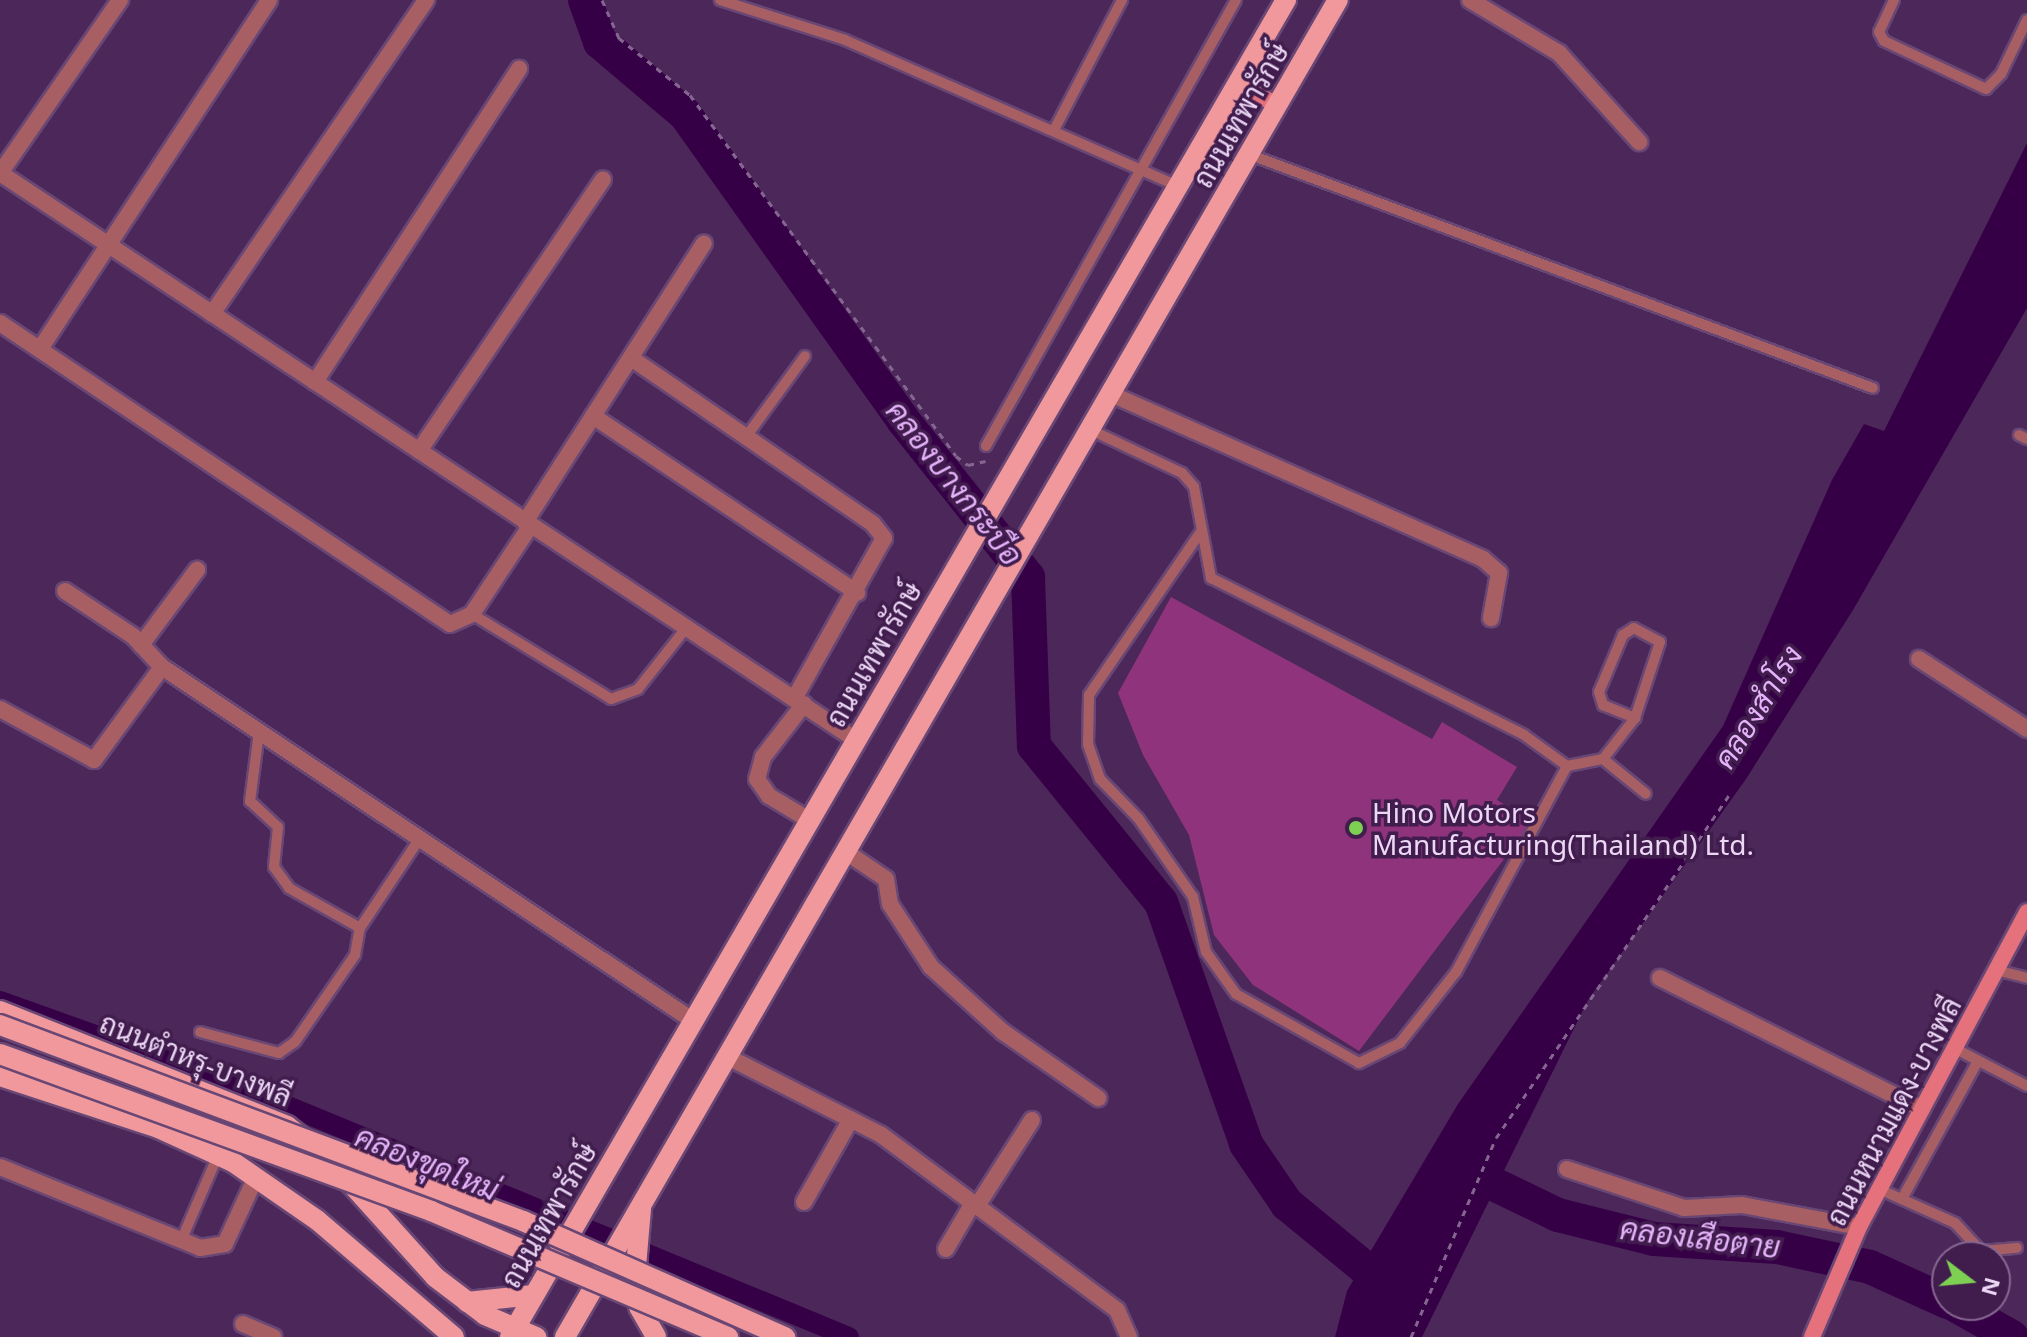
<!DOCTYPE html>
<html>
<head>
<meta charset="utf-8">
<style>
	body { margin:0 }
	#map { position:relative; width:2027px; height:1337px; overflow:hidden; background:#4c2759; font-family:"Noto Sans",Sarabun,sans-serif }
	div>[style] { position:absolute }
	.water>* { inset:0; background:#360046 }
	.canal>* { height:20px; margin:-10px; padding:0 10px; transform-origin:10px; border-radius:10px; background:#360046 }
	.river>* { height:34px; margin:-17px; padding:0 17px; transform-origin:17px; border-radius:17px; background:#360046 }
	.building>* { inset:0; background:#8e337c }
	.path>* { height:3px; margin-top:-1.5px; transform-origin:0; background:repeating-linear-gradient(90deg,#856691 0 6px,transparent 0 12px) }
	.roads { filter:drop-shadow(2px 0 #694775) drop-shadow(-2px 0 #694775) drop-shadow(0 2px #694775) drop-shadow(0 -2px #694775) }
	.service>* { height:10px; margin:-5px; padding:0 5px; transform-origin:5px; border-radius:5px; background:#a85f64 }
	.minor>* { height:16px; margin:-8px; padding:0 8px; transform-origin:8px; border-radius:8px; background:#a85f64 }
	.secondary>* { height:16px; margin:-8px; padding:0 8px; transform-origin:8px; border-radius:8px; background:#e4717b }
	.primary>* { height:20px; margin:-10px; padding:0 10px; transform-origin:10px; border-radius:10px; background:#f1989d }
	.bridges { filter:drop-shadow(2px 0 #694775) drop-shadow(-2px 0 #694775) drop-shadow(0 2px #694775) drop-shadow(0 -2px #694775) }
	.primary-bridge>* { height:20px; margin:-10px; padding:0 10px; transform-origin:10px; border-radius:10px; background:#f1989d }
	.dots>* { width:22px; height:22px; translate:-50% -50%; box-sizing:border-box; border:4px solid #411d4e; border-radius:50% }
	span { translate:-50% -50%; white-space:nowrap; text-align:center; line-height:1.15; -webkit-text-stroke:7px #411d4e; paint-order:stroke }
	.street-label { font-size:28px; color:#ecd7f5 }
	.poi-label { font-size:28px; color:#ecd7f5 }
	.left { translate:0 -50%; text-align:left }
	.water-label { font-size:30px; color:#e5b3f9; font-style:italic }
	.north { position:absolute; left:1931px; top:1241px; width:80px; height:80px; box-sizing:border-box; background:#411d4e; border:2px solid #856791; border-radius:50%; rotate:106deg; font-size:22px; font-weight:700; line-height:32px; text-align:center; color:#ecd7f5 }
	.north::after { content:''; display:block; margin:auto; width:28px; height:36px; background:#7ed053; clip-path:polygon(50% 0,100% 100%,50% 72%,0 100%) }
</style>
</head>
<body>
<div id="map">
	<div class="water">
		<i style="clip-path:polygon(2027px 143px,2027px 308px,1853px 610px,1746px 779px,1588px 1000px,1422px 1337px,1335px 1337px,1347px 1291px,1458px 1104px,1723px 726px,1832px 480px,1864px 424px,1884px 431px)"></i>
	</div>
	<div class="canal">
		<i style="left:0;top:1001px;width:259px;rotate:19.6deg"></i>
		<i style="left:244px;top:1088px;width:654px;rotate:22.37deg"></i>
	</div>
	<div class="river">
		<i style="left:585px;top:0;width:45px;rotate:70.3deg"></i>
		<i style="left:600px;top:42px;width:111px;rotate:40.3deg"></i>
		<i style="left:685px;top:114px;width:376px;rotate:54.5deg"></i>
		<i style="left:903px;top:420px;width:201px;rotate:51.5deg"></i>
		<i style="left:1028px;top:577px;width:169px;rotate:88deg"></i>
		<i style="left:1034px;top:746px;width:201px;rotate:50.9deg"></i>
		<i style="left:1161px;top:902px;width:256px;rotate:70.6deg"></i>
		<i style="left:1246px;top:1144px;width:73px;rotate:55.7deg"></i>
		<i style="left:1287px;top:1204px;width:131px;rotate:39.4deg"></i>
		<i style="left:1456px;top:1166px;width:113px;rotate:25.7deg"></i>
		<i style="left:1558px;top:1215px;width:99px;rotate:14deg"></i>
		<i style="left:1654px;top:1239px;width:123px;rotate:3.7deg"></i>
		<i style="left:1777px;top:1247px;width:95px;rotate:12.1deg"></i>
		<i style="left:1870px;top:1267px;width:85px;rotate:24.4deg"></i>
		<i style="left:1955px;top:1305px;width:65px;rotate:29.3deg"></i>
	</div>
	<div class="building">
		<i style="clip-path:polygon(1171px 597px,1432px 739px,1442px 722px,1517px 767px,1497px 800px,1532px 822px,1359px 1051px,1253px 985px,1214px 935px,1189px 835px,1143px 755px,1118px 693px)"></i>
	</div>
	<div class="path">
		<i style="left:602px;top:0;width:42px;rotate:65.9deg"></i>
		<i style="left:619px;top:38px;width:91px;rotate:38.8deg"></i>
		<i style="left:690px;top:95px;width:448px;rotate:53.6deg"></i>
		<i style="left:956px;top:456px;width:15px;rotate:37deg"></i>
		<i style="left:968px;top:465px;width:18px;rotate:-13deg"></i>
		<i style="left:1411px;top:1337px;width:216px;rotate:-66.9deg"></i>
		<i style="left:1496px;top:1138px;width:415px;rotate:-55.8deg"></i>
	</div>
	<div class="roads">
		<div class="service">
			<i style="left:720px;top:0;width:131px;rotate:17.7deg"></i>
			<i style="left:845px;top:40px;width:363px;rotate:23.7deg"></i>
			<i style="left:1894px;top:0;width:35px;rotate:115deg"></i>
			<i style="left:1879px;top:32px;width:10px;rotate:61deg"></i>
			<i style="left:1884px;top:41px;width:113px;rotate:25.2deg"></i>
			<i style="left:1986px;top:89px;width:21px;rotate:-45deg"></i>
			<i style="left:2001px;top:74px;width:60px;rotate:-64.3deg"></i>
			<i style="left:1054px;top:130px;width:147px;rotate:-62.4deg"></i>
			<i style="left:1251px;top:155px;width:664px;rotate:20.54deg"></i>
			<i style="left:1091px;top:430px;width:101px;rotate:25.3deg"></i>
			<i style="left:1182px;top:473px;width:18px;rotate:49deg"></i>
			<i style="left:1194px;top:487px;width:93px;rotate:79.4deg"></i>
			<i style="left:1211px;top:578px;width:350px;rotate:26.6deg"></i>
			<i style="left:1524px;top:735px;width:53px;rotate:35.8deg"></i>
			<i style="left:1567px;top:766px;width:234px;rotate:118.3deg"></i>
			<i style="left:1456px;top:972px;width:90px;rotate:128.3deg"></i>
			<i style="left:1400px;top:1043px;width:46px;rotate:154deg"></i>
			<i style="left:1359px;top:1063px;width:141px;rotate:-150.7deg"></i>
			<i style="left:1236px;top:994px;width:52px;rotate:-125.5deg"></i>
			<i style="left:1206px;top:952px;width:57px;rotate:-103.3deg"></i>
			<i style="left:1193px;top:897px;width:96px;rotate:-124.8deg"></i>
			<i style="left:1138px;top:818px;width:54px;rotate:-134.3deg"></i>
			<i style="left:1100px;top:779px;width:37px;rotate:-109deg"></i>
			<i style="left:1088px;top:744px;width:49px;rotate:-88.8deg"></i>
			<i style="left:1089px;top:695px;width:196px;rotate:-55.6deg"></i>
			<i style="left:2019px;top:435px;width:9px;rotate:27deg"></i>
			<i style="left:746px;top:437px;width:100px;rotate:-53.9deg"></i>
			<i style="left:986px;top:446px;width:511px;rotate:-60.73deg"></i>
			<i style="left:472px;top:614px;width:163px;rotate:31.4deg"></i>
			<i style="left:611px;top:699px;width:29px;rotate:-20deg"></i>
			<i style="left:638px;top:689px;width:79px;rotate:-51.7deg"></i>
			<i style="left:259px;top:732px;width:70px;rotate:97.4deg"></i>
			<i style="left:250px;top:801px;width:38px;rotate:43deg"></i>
			<i style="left:278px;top:827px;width:40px;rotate:95.7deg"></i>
			<i style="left:274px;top:867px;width:26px;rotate:54deg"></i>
			<i style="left:289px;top:888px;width:81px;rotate:29.4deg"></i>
			<i style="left:1603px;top:759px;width:55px;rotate:39.1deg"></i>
			<i style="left:1567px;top:766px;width:37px;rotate:-11deg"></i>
			<i style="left:1603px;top:759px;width:52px;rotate:-52deg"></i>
			<i style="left:1635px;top:718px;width:80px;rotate:-71.8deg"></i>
			<i style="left:1660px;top:642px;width:30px;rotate:-152deg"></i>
			<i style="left:1634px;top:628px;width:13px;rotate:148deg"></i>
			<i style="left:1623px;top:635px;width:62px;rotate:112.8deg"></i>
			<i style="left:1599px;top:692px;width:14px;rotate:73deg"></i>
			<i style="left:1603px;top:705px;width:35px;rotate:22deg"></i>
			<i style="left:1996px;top:970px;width:32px;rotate:14deg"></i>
			<i style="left:200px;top:1032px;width:82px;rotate:14.9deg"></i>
			<i style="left:279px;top:1053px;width:19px;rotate:-35deg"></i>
			<i style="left:295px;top:1042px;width:106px;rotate:-55.4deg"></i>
			<i style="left:355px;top:955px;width:27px;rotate:-80deg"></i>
			<i style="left:360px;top:928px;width:108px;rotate:-56.3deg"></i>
			<i style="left:1954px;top:1048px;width:82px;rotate:27.5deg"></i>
			<i style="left:1879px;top:1189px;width:83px;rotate:24.1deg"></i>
			<i style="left:1955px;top:1223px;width:38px;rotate:47deg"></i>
			<i style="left:1981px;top:1251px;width:36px;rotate:-5deg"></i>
			<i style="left:1902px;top:1199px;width:158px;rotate:-61.2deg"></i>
			<i style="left:181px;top:1241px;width:94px;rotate:-66.7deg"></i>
		</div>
		<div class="minor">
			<i style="left:120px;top:0;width:211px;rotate:124.7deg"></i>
			<i style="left:0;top:173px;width:1027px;rotate:33.52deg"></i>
			<i style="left:1470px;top:0;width:104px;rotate:30.8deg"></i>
			<i style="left:1559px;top:53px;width:120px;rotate:48deg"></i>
			<i style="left:212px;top:314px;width:380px;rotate:-55.7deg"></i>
			<i style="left:0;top:323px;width:541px;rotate:33.78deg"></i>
			<i style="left:450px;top:624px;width:24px;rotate:-24deg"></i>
			<i style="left:472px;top:614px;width:107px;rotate:-56.5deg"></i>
			<i style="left:40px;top:349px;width:417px;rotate:-56.7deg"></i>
			<i style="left:631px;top:358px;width:293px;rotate:34.4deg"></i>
			<i style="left:873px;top:524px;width:18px;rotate:52deg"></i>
			<i style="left:884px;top:538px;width:182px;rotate:119.2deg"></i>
			<i style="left:315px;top:382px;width:374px;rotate:-56.9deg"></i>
			<i style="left:1111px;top:394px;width:407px;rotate:23.9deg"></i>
			<i style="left:1483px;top:559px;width:21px;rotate:41deg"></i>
			<i style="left:1499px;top:573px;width:46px;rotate:100.1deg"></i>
			<i style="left:593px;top:416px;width:318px;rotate:33.8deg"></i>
			<i style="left:419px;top:451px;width:328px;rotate:-55.9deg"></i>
			<i style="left:525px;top:522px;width:331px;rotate:-57.3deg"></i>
			<i style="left:65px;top:591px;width:82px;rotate:33.5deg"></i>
			<i style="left:133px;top:636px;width:42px;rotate:46.9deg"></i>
			<i style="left:141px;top:645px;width:94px;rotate:-53.3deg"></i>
			<i style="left:1919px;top:659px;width:129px;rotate:32.9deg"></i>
			<i style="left:804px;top:704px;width:67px;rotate:127.7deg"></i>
			<i style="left:763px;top:757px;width:23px;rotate:105deg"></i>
			<i style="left:757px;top:779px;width:21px;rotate:55deg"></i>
			<i style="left:769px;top:796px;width:47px;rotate:31deg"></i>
			<i style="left:0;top:709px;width:107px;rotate:28.5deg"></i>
			<i style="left:94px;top:760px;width:115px;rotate:-53.8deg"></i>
			<i style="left:162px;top:667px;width:637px;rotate:33.67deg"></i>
			<i style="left:846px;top:852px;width:48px;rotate:34deg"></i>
			<i style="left:886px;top:879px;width:25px;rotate:81deg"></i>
			<i style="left:890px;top:904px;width:75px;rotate:56.9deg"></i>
			<i style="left:931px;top:967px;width:97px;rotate:42.1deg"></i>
			<i style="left:1003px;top:1032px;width:116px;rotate:34.8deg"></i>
			<i style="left:1660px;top:978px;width:293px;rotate:26.6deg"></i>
			<i style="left:726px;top:1056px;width:173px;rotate:26.9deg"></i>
			<i style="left:880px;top:1134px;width:295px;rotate:36.6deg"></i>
			<i style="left:1117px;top:1310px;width:30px;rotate:66deg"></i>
			<i style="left:0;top:1167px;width:216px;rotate:22deg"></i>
			<i style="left:200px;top:1248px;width:25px;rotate:-9deg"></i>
			<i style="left:225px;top:1244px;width:74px;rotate:-65.2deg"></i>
			<i style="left:1567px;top:1169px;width:123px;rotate:18.4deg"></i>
			<i style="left:1684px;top:1208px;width:58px;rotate:-3deg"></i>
			<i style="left:1742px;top:1205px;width:119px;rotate:10.6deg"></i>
			<i style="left:804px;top:1202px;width:95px;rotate:-60.5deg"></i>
			<i style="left:977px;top:1206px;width:102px;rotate:-57.4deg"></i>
			<i style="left:946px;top:1249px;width:53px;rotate:-59.6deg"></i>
			<i style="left:243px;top:1324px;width:33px;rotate:23deg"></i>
		</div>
		<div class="secondary">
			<i style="left:1236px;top:83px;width:47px;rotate:28.2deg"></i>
			<i style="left:1812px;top:1337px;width:120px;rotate:-66.9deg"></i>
			<i style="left:1859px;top:1227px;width:357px;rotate:-61.9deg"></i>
		</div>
		<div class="primary">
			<i style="left:0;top:1011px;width:309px;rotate:21.8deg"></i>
			<i style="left:287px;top:1126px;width:52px;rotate:38deg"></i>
			<i style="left:328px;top:1158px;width:160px;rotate:48deg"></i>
			<i style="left:435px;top:1277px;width:63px;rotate:37.2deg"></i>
			<i style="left:485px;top:1315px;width:56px;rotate:23.3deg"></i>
			<i style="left:0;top:1076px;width:166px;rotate:18.2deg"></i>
			<i style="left:158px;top:1128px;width:82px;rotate:24.4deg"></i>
			<i style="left:233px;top:1162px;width:102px;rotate:34.6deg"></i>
			<i style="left:317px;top:1220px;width:180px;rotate:40.5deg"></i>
			<i style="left:641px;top:1209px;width:68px;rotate:95deg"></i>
			<i style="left:635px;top:1277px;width:30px;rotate:82deg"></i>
			<i style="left:639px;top:1307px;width:34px;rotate:60deg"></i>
			<i style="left:467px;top:1302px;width:67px;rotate:-6deg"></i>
			<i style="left:510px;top:1337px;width:1546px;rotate:-59.87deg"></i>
			<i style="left:565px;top:1337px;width:1544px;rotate:-59.97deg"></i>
		</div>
	</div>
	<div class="bridges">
		<div class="primary-bridge">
			<i style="left:0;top:1025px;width:559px;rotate:20.54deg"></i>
			<i style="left:523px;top:1221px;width:287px;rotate:23.9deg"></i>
			<i style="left:0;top:1054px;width:459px;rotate:20deg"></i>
			<i style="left:431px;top:1211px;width:323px;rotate:23deg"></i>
		</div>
	</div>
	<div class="dots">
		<i style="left:1356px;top:828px;background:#7ed053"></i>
	</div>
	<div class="street-label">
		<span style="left:1240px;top:115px;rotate:-60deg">ถนนเทพารักษ์</span>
		<span style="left:873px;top:654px;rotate:-60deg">ถนนเทพารักษ์</span>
		<span style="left:196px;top:1059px;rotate:22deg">ถนนตำหรุ-บางพลี</span>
		<span style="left:1893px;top:1111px;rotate:-62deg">ถนนหนามแดง-บางพลี</span>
		<span style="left:548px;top:1215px;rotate:-60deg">ถนนเทพารักษ์</span>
	</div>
	<div class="poi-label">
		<span class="left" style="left:1372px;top:828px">Hino Motors<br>Manufacturing(Thailand) Ltd.</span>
	</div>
	<div class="water-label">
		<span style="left:954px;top:483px;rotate:52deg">คลองบางกระบือ</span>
		<span style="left:1758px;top:707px;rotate:-58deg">คลองสำโรง</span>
		<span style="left:427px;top:1163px;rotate:22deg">คลองขุดใหม่</span>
		<span style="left:1700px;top:1238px;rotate:7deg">คลองเสือตาย</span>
	</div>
	<div class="north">N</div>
</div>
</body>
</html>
